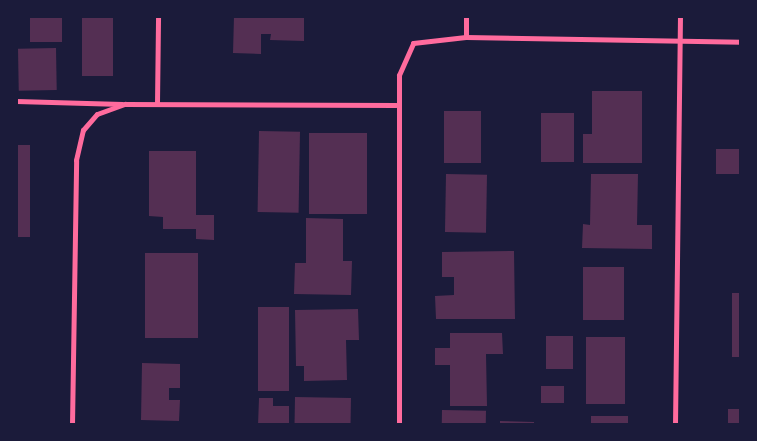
<!DOCTYPE html>
<html>
<head>
<meta charset="utf-8">
<style>
	body { margin:0 }
	#map { position:relative; width:757px; height:441px; overflow:hidden; background:#1b1b3a; font-family:"IBM Plex Serif",serif }
	div>[style] { position:absolute }
	.building>* { inset:0; background:#542f53; transform-origin:0 0 }
	.minor>* { height:5px; margin:-2.5px; padding:0 2.5px; transform-origin:2.5px; border-radius:2.5px; background:#ff6b9d }
	span { translate:-50% -50%; white-space:nowrap; text-align:center; line-height:1.15; -webkit-text-stroke:5px #1b1b3a; paint-order:stroke }
	.frame { position:absolute; inset:0; border:18px solid #1b1b3a; pointer-events:none }
</style>
</head>
<body>
<div id="map">
	<div class="building">
		<i style="left:30px;top:16px;width:32px;height:26px"></i>
		<i style="left:82px;top:16px;width:31px;height:60px"></i>
		<i style="clip-path:polygon(234px 16px,304px 16px,304px 41px,270px 40px,271px 34px,261px 34px,261px 54px,233px 53px)"></i>
		<i style="left:56px;top:48px;width:42px;height:38px;rotate:89deg"></i>
		<i style="clip-path:polygon(592px 91px,642px 91px,642px 163px,583px 163px,583px 134px,592px 134px)"></i>
		<i style="left:444px;top:111px;width:37px;height:52px"></i>
		<i style="left:574px;top:113px;width:49px;height:33px;rotate:90deg"></i>
		<i style="left:259px;top:131px;width:41px;height:81px;rotate:1deg"></i>
		<i style="left:309px;top:133px;width:58px;height:81px"></i>
		<i style="left:16px;top:145px;width:14px;height:92px"></i>
		<i style="left:716px;top:149px;width:25px;height:25px"></i>
		<i style="clip-path:polygon(149px 151px,196px 151px,196px 215px,214px 215px,214px 240px,196px 239px,196px 229px,163px 229px,163px 217px,149px 216px)"></i>
		<i style="left:446px;top:174px;width:41px;height:58px;rotate:1deg"></i>
		<i style="clip-path:polygon(591px 174px,638px 174px,637px 225px,652px 225px,652px 249px,582px 248px,583px 224px,590px 225px)"></i>
		<i style="clip-path:polygon(306px 218px,343px 219px,343px 261px,352px 261px,351px 295px,294px 294px,295px 263px,306px 263px)"></i>
		<i style="clip-path:polygon(514px 251px,515px 319px,436px 319px,435px 296px,454px 295px,454px 277px,442px 277px,442px 252px)"></i>
		<i style="left:145px;top:253px;width:53px;height:85px"></i>
		<i style="left:583px;top:267px;width:41px;height:53px"></i>
		<i style="left:732px;top:293px;width:9px;height:64px"></i>
		<i style="left:258px;top:307px;width:31px;height:84px"></i>
		<i style="clip-path:polygon(358px 309px,359px 340px,346px 340px,347px 380px,304px 381px,304px 366px,296px 366px,295px 310px)"></i>
		<i style="clip-path:polygon(450px 333px,502px 333px,503px 354px,486px 354px,487px 406px,450px 406px,450px 365px,435px 365px,435px 348px,450px 348px)"></i>
		<i style="left:546px;top:336px;width:27px;height:33px"></i>
		<i style="left:586px;top:337px;width:39px;height:67px"></i>
		<i style="clip-path:polygon(142px 363px,180px 364px,180px 388px,169px 388px,169px 400px,180px 400px,179px 421px,141px 420px)"></i>
		<i style="left:541px;top:386px;width:23px;height:17px"></i>
		<i style="left:295px;top:397px;width:56px;height:28px;rotate:1deg"></i>
		<i style="clip-path:polygon(259px 398px,273px 398px,273px 406px,289px 406px,289px 425px,258px 425px)"></i>
		<i style="left:728px;top:409px;width:13px;height:16px"></i>
		<i style="left:442px;top:410px;width:44px;height:15px;rotate:1deg"></i>
		<i style="left:591px;top:416px;width:37px;height:9px"></i>
		<i style="clip-path:polygon(500px 421px,534px 422px,534px 425px,500px 425px)"></i>
	</div>
	<div class="minor">
		<i style="left:466px;top:37px;width:275px;rotate:1deg"></i>
		<i style="left:16px;top:101px;width:106px;rotate:1.6deg"></i>
		<i style="left:157px;top:103px;width:87px;rotate:-89.3deg"></i>
		<i style="left:72px;top:425px;width:265px;rotate:-89.1deg"></i>
		<i style="left:76px;top:160px;width:31px;rotate:-77deg"></i>
		<i style="left:83px;top:130px;width:21px;rotate:-49deg"></i>
		<i style="left:97px;top:114px;width:30px;rotate:-20deg"></i>
		<i style="left:125px;top:104px;width:271px;rotate:0.2deg"></i>
		<i style="left:399px;top:425px;width:350px;rotate:-90deg"></i>
		<i style="left:399px;top:75px;width:35px;rotate:-66deg"></i>
		<i style="left:413px;top:43px;width:53px;rotate:-6.5deg"></i>
		<i style="left:466px;top:37px;width:21px;rotate:-90deg"></i>
		<i style="left:675px;top:425px;width:409px;rotate:-89.3deg"></i>
	</div>
	<div class="frame"></div>
</div>
</body>
</html>
